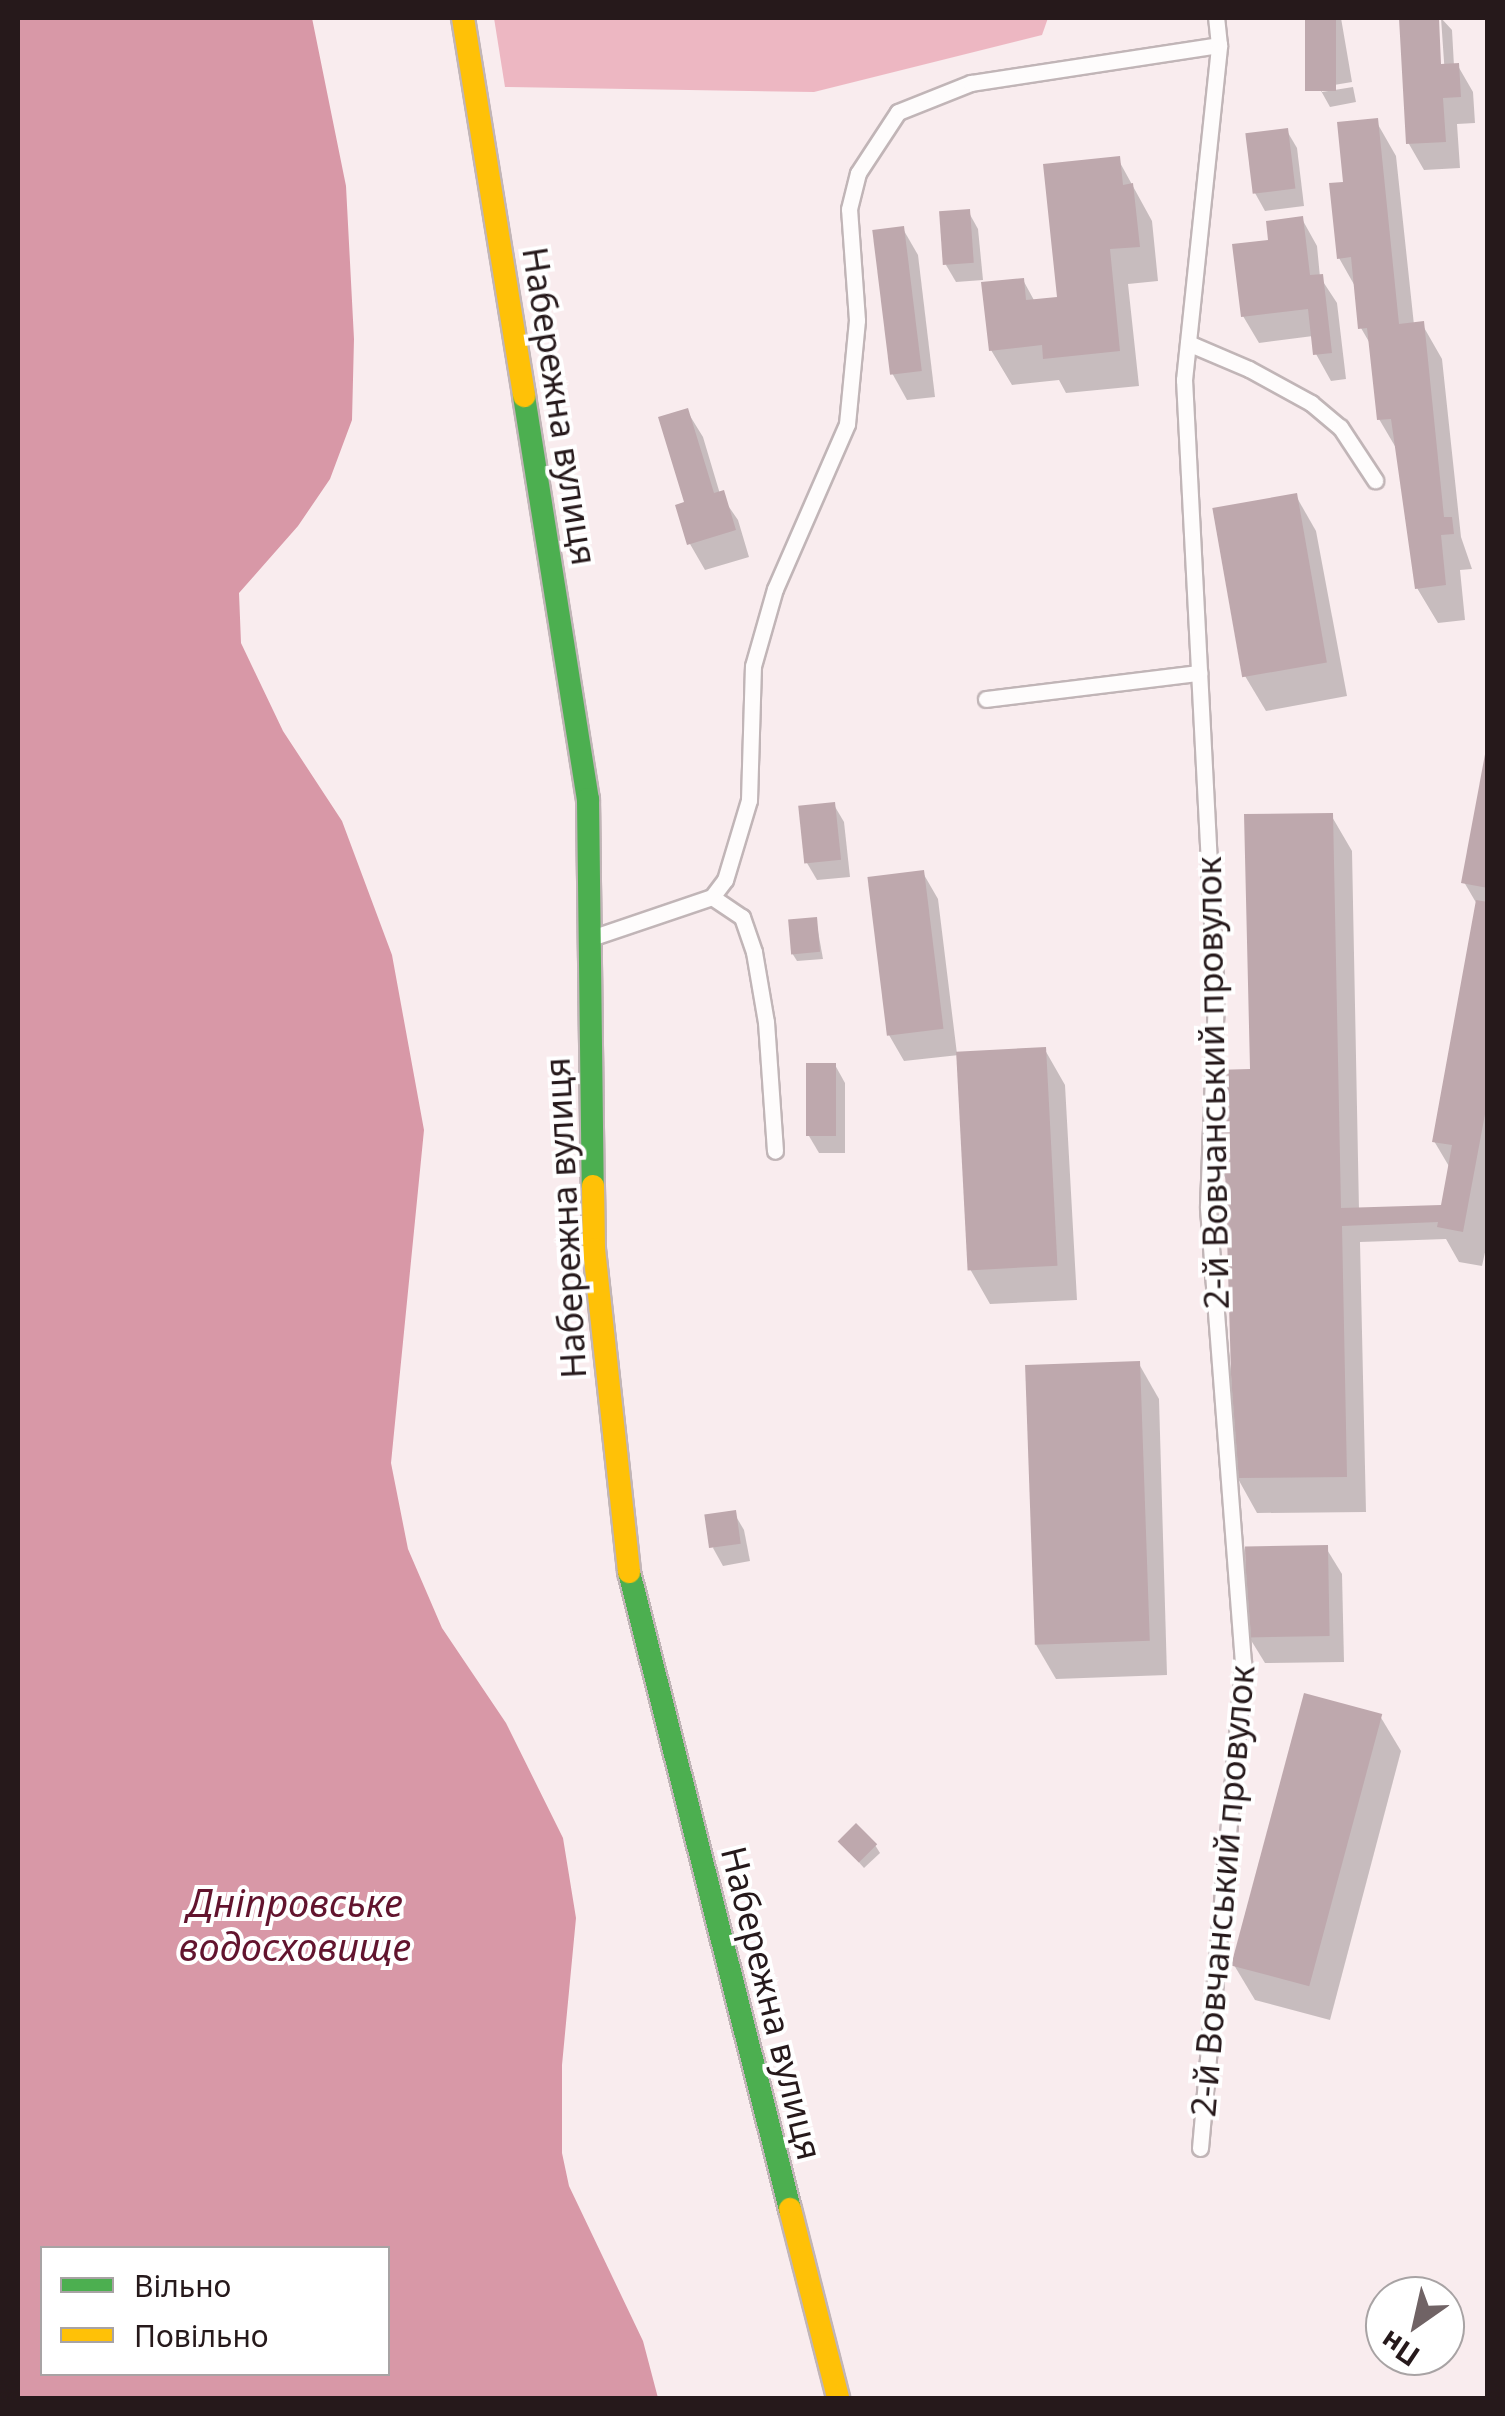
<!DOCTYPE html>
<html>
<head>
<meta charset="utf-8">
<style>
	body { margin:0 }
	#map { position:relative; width:1505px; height:2416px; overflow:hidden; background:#f9ecee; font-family:"Noto Sans",sans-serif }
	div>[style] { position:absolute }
	.forest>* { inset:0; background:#edb7c2 }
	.water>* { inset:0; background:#d898a7 }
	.shadow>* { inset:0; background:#0003 }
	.building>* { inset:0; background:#bea8ad; transform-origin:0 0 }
	.roads { filter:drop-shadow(2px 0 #c1b5b7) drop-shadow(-2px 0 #c1b5b7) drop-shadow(0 2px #c1b5b7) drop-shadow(0 -2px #c1b5b7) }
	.lane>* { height:15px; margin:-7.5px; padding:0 7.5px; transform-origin:7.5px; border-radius:7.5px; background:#fefcfc }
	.fast>* { height:22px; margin:-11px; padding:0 11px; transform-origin:11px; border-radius:11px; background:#4caf50 }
	.slow>* { height:22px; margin:-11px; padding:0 11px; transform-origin:11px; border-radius:11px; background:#ffc107 }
	span { translate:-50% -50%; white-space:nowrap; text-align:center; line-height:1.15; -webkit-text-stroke:8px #fff; paint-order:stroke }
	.street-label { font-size:35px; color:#26191b }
	.water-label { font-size:38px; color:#62142e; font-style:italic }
	.frame { position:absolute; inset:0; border:20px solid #26191b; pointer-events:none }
	.legend { position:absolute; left:40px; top:2246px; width:350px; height:130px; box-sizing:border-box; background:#fff; border:2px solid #a8a3a4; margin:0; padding:12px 18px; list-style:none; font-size:30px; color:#26191b }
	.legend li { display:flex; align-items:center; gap:20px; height:50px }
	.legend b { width:50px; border:2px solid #a8a3a4 }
	.north { position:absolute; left:1365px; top:2276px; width:100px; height:100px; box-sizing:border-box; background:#fff; border:2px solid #a8a3a4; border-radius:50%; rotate:214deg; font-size:28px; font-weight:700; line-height:40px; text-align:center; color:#26191b }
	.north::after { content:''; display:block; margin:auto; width:35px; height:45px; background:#706365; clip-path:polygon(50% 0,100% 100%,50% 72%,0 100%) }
</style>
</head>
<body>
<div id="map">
	<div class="forest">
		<i style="clip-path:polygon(494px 18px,1048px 18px,1042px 35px,814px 92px,505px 87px)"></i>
	</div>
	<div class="water">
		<i style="clip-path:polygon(evenodd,18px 18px,312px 18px,346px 186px,354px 339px,352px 420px,330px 479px,298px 526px,239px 593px,241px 643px,283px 731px,342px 821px,392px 955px,424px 1130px,391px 1463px,408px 1549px,442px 1628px,506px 1723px,563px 1838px,576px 1918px,562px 2065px,562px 2153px,569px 2186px,643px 2341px,658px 2398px,18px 2398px,18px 18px,42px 2248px,388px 2248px,388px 2374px,42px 2374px,42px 2248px)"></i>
	</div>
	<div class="shadow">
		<i style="clip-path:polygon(1307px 18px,1341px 18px,1352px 82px,1322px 87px,1322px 92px,1353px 87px,1356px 102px,1330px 107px,1320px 89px)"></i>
		<i style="clip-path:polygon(1401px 18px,1436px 18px,1440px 77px,1445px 76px,1441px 18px,1452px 30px,1454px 66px,1458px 66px,1473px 92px,1475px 123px,1457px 124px,1460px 168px,1424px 170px,1409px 144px)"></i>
		<i style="clip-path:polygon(1376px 121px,1396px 156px,1414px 325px,1422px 324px,1442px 359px,1461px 537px,1472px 569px,1460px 570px,1465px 620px,1438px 623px,1417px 588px,1399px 453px,1379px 419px,1372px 347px,1361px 328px,1356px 288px,1339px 258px,1346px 184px)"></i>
		<i style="clip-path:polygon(1287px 131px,1297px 148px,1304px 206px,1265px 211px,1255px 193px)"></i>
		<i style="clip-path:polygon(1118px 159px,1152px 221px,1158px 281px,1128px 284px,1139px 386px,1066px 393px,1059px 380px,1012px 385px,991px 350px,1023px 280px,1035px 302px,1060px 299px)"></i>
		<i style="clip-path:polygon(968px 211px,978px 229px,983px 280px,956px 282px,946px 265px)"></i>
		<i style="clip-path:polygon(1302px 219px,1317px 246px,1320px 277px,1337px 303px,1346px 379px,1331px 381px,1316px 354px,1313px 336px,1259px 343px,1243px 316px,1271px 242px)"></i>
		<i style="clip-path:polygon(903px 229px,918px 255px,935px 397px,907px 400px,892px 373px)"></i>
		<i style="clip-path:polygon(687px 411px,703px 437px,720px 494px,738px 520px,749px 557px,705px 570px,690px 544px)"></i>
		<i style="clip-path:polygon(1296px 496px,1316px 531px,1347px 696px,1266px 711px,1245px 676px)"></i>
		<i style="clip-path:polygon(1488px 753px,1488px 1239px,1482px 1266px,1459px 1262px,1446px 1239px,1360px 1242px,1366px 1512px,1257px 1513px,1237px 1477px,1228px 1183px,1219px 1166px,1331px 815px,1352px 851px,1359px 1210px,1443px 1208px,1450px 1168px,1434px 1141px,1478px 906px,1464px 882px)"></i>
		<i style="clip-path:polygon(834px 805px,844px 822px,850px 877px,817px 880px,807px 863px)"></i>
		<i style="clip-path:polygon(923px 873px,938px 899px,957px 1054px,1045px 1050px,1065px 1085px,1077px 1300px,990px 1304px,970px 1269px,959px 1055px,904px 1061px,889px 1035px)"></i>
		<i style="clip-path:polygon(816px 920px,823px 959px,797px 961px,792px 953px)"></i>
		<i style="clip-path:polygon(835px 1065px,845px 1083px,845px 1153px,819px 1153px,809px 1136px)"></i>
		<i style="clip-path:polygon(1139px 1364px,1159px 1399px,1167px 1675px,1056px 1679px,1035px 1643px)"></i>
		<i style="clip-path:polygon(734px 1513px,744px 1530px,750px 1561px,723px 1566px,713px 1548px)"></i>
		<i style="clip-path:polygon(1326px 1548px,1342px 1574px,1344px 1662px,1265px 1663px,1249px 1637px)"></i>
		<i style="clip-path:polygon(1380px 1716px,1401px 1751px,1330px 2020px,1255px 2000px,1234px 1965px)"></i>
		<i style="clip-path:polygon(840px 1841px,875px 1845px,880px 1853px,864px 1868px)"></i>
	</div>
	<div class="building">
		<i style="left:1305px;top:18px;width:31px;height:73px"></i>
		<i style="clip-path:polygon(1399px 18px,1439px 18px,1441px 64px,1459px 63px,1461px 97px,1443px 98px,1446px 142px,1406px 144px)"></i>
		<i style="clip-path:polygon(1378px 118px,1399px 324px,1424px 321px,1444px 517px,1452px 517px,1454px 534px,1441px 535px,1446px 585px,1415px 589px,1391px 419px,1377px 420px,1367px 328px,1358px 329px,1351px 257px,1337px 259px,1329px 183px,1343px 182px,1337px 122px)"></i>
		<i style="left:1288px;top:128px;width:61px;height:43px;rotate:83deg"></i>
		<i style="clip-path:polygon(1120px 156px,1123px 185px,1133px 183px,1140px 247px,1110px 249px,1120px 351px,1043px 359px,1042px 345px,989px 351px,981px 282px,1024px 278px,1026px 300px,1057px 297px,1043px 164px)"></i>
		<i style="left:970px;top:209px;width:54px;height:31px;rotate:86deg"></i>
		<i style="clip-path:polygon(1303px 216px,1310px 275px,1323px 274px,1332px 353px,1313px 355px,1308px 309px,1241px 317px,1232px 244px,1268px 240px,1266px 221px)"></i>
		<i style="left:904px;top:226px;width:146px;height:32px;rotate:83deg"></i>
		<i style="clip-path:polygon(688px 408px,714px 493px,724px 490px,736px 530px,687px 545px,675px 505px,684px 502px,658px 417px)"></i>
		<i style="left:1297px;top:493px;width:172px;height:86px;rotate:80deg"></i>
		<i style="clip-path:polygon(1486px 749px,1488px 749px,1488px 888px,1461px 883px)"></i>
		<i style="left:835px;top:802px;width:58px;height:37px;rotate:84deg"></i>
		<i style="clip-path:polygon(1333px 813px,1341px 1208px,1441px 1205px,1452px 1145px,1432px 1142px,1476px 900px,1488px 902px,1488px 1098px,1463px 1232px,1437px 1227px,1438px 1222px,1342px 1226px,1347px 1477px,1234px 1478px,1225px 1167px,1216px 1167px,1214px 1070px,1250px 1069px,1244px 814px)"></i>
		<i style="left:924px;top:870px;width:160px;height:57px;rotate:83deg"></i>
		<i style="left:817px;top:917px;width:35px;height:29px;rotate:85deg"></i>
		<i style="left:1046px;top:1047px;width:219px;height:90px;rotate:87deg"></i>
		<i style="left:806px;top:1063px;width:30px;height:73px"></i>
		<i style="left:1140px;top:1361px;width:280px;height:115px;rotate:88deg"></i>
		<i style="left:736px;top:1510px;width:34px;height:32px;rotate:82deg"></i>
		<i style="left:1328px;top:1545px;width:91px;height:83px;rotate:89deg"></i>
		<i style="left:1304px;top:1693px;width:81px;height:282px;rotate:15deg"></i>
		<i style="left:856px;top:1823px;width:30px;height:26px;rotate:45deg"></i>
	</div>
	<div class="roads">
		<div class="lane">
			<i style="left:1188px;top:343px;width:66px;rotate:23.1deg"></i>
			<i style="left:1249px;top:369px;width:71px;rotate:28.7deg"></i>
			<i style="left:1311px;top:403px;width:38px;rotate:40deg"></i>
			<i style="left:1340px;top:427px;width:64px;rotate:56.6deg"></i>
			<i style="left:986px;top:699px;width:215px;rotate:-7deg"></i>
			<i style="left:712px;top:897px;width:36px;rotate:34deg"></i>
			<i style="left:742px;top:917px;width:37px;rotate:71deg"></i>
			<i style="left:754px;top:952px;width:71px;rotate:80.3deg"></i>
			<i style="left:766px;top:1022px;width:129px;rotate:86deg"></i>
			<i style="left:594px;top:937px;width:125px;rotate:-18.7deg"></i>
			<i style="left:712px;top:897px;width:21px;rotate:-53deg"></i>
			<i style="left:725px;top:880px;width:84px;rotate:-73.3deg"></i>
			<i style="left:749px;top:800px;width:134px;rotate:-88.3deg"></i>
			<i style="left:753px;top:666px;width:80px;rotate:-74.1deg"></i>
			<i style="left:775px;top:589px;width:180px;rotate:-66.4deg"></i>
			<i style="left:847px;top:424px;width:104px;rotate:-84.5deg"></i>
			<i style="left:857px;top:320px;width:111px;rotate:-94.1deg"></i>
			<i style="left:849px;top:209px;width:37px;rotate:-76deg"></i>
			<i style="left:858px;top:173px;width:73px;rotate:-56.7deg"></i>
			<i style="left:898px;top:112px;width:79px;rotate:-21.7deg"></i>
			<i style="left:971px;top:83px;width:251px;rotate:-8.7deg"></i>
			<i style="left:1200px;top:2148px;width:487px;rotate:-84.9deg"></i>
			<i style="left:1243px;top:1663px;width:458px;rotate:-94.4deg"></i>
			<i style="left:1208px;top:1206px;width:206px;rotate:-87.8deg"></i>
			<i style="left:1216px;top:1000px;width:621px;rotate:-92.95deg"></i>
			<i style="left:1184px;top:380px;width:337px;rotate:-84deg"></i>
			<i style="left:1219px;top:45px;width:27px;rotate:-96deg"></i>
		</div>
		<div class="fast">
			<i style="left:524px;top:396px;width:408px;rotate:81deg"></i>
			<i style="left:588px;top:799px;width:387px;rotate:89.3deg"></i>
			<i style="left:629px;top:1572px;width:657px;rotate:75.82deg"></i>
		</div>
		<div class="slow">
			<i style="left:463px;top:18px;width:383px;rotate:80.8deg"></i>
			<i style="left:593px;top:1186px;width:63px;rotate:89.1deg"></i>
			<i style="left:594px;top:1249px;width:325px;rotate:83.8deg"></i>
			<i style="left:790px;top:2209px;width:195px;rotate:75.7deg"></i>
		</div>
	</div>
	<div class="street-label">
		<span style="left:560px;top:406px;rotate:81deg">Набережна вулиця</span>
		<span style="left:1212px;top:1083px;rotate:-91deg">2-й Вовчанський провулок</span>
		<span style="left:565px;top:1218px;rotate:-93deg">Набережна вулиця</span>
		<span style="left:1222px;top:1891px;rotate:-85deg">2-й Вовчанський провулок</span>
		<span style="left:772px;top:2003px;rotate:76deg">Набережна вулиця</span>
	</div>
	<div class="water-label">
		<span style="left:295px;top:1925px">Дніпровське<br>водосховище</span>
	</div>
	<div class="frame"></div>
	<ul class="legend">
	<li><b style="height:12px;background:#4caf50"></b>Вільно</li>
	<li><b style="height:12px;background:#ffc107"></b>Повільно</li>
	</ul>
	<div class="north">Пн</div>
</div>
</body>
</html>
